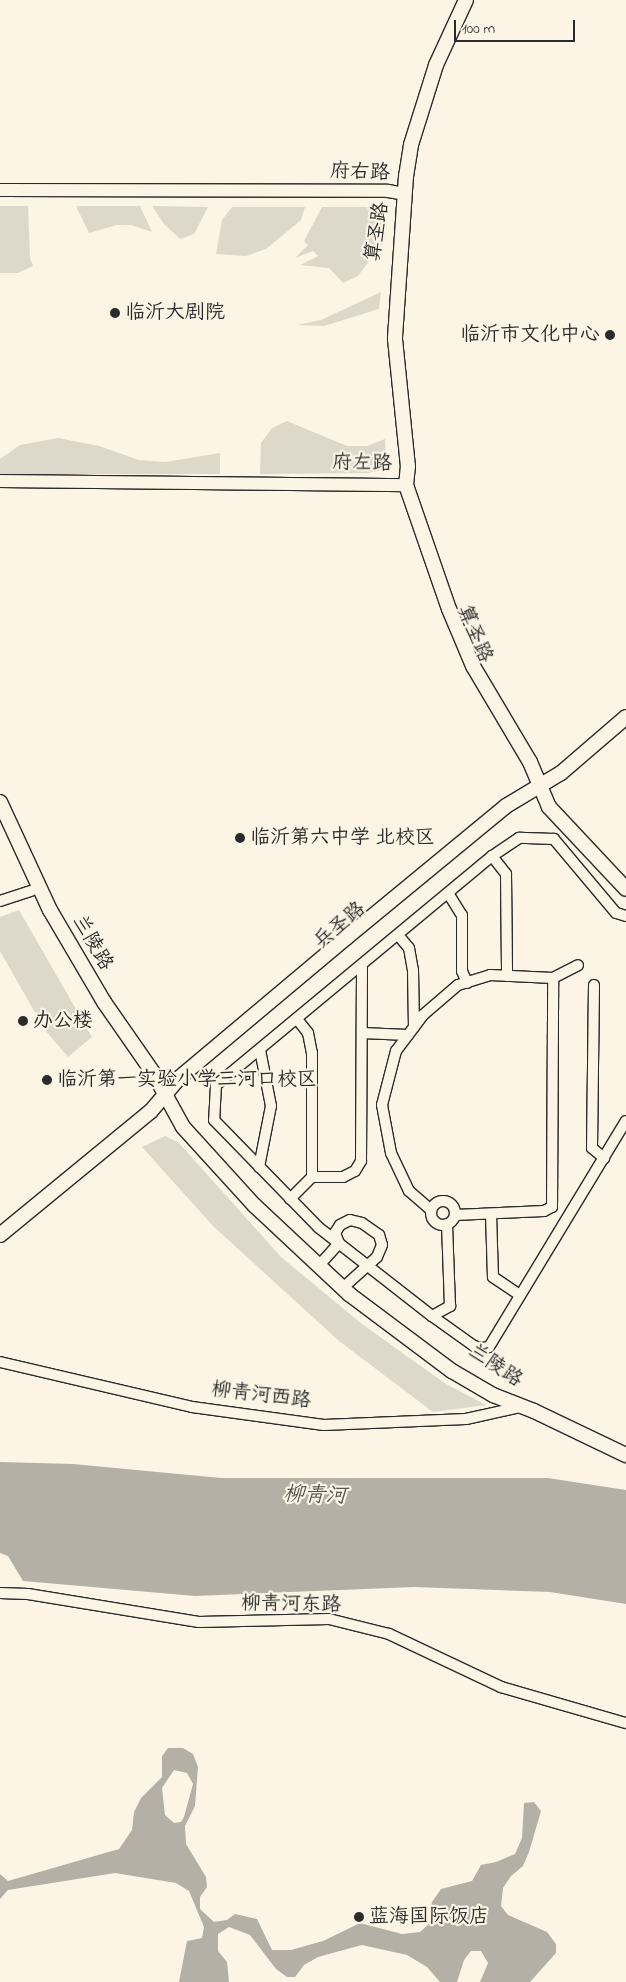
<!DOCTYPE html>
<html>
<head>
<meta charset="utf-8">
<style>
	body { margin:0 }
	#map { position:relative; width:626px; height:1982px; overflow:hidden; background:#fcf5e5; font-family:"Indie Flower","LXGW WenKai TC",sans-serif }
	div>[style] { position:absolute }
	.green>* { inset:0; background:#ded8ca }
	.water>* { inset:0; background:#b4b0a5 }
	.roads { filter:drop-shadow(1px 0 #2b2b2b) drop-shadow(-1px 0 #2b2b2b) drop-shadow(0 1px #2b2b2b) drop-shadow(0 -1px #2b2b2b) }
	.minor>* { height:10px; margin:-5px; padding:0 5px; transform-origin:5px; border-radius:5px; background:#fcf5e5 }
	.minor>.ring { margin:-5px; padding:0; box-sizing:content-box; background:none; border:10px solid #fcf5e5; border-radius:50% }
	.tertiary>* { height:12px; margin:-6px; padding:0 6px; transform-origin:6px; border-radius:6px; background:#fcf5e5 }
	.secondary>* { height:14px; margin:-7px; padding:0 7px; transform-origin:7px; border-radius:7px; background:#fcf5e5 }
	.dots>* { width:14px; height:14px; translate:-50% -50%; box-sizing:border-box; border:2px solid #fcf5e5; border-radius:50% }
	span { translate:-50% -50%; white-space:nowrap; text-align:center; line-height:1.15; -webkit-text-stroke:4.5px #fcf5e5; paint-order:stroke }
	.street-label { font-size:20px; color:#2b2b2b }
	.poi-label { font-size:20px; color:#2b2b2b }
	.left { translate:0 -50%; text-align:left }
	.right { translate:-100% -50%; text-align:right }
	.water-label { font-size:21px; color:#545350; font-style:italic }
	.scale { position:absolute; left:454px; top:20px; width:121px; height:22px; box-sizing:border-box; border:2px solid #2b2b2b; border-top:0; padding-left:6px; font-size:15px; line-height:18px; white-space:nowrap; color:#2b2b2b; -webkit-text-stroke:4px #fcf5e5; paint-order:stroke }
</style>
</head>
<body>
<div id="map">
	<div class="green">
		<i style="clip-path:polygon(0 206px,28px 206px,30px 258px,33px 266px,18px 273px,0 273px)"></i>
		<i style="clip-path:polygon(76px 206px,140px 206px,152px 232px,131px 225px,117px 225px,89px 233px)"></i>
		<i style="clip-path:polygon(152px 206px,208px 207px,194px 234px,180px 239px,164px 224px)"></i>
		<i style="clip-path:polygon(232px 207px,305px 207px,301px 220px,266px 249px,246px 256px,216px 254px,222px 220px)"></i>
		<i style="clip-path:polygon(322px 207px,370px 207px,378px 209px,387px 223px,385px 240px,358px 276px,343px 283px,329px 268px,300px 265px,318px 256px,313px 251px,295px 258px,308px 245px,304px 241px)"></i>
		<i style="clip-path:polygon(381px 292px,379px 309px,324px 326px,297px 325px,321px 320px)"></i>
		<i style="clip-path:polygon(287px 421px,347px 446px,367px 446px,385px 439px,386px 464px,382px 470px,368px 473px,260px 474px,261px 443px,272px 428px)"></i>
		<i style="clip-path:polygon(58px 438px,99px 446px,139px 460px,165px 462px,220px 453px,220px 474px,0 474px,0 459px,20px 445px)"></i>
		<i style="clip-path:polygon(19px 910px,92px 1037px,68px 1057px,45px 1030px,0 951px,0 917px)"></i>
		<i style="clip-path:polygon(165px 1136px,178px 1142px,281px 1257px,362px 1324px,446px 1384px,486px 1405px,433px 1412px,339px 1341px,213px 1226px,142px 1147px)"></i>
	</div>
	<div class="water">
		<i style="clip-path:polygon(0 1462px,73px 1464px,221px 1478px,548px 1478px,626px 1490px,626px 1604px,550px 1592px,414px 1587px,195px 1596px,23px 1581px,8px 1556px,0 1553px)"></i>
		<i style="clip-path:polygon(evenodd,168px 1748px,183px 1748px,193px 1754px,198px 1767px,195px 1806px,185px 1826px,186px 1844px,206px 1877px,207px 1887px,200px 1897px,200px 1909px,214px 1922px,227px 1920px,235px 1914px,257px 1919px,272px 1950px,291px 1950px,323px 1941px,360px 1923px,402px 1934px,420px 1932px,428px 1925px,432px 1902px,441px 1889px,472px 1881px,481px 1865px,496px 1862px,515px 1854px,522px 1838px,524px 1803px,534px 1802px,541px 1811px,529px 1852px,523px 1866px,511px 1876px,503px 1888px,501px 1906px,508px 1915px,547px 1932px,556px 1944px,556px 1953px,530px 1982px,480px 1982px,488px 1963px,481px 1951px,471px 1951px,464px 1960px,457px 1982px,440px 1982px,427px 1967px,407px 1955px,362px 1945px,318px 1957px,304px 1965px,295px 1977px,287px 1977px,276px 1969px,250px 1935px,229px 1927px,218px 1934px,218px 1951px,227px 1962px,229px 1982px,179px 1982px,187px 1941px,202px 1938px,204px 1927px,189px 1891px,176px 1883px,115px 1873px,8px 1890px,0 1899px,0 1874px,8px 1881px,119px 1849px,132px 1830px,134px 1812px,141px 1798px,162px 1777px,162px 1756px,168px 1748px,174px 1770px,187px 1773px,193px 1784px,184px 1817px,181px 1822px,174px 1823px,165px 1815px,162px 1788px,174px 1770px)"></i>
	</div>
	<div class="roads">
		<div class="minor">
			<i style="left:492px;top:856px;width:23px;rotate:52deg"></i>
			<i style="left:506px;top:874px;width:102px;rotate:89.4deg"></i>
			<i style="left:448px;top:893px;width:26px;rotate:58deg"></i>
			<i style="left:462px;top:915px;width:56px;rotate:90deg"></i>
			<i style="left:462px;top:971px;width:13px;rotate:67deg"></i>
			<i style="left:0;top:901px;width:33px;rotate:-18deg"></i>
			<i style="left:626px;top:916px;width:10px;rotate:-163deg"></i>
			<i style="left:616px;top:913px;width:97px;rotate:-130deg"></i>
			<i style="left:554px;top:839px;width:35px;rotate:-178deg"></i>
			<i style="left:519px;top:838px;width:32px;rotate:146deg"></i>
			<i style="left:492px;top:856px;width:359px;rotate:140.3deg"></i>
			<i style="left:216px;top:1085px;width:35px;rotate:93deg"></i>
			<i style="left:214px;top:1120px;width:149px;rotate:45.8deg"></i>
			<i style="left:318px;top:1227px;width:145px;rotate:38deg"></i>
			<i style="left:432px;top:1316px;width:52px;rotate:35.5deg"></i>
			<i style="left:474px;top:1346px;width:9px;rotate:13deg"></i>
			<i style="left:483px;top:1348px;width:6px;rotate:-9deg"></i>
			<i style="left:489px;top:1347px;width:264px;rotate:-58.8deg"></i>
			<i style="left:398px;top:935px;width:17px;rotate:50deg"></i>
			<i style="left:409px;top:948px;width:22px;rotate:80deg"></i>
			<i style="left:413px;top:970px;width:57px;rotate:89deg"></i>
			<i style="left:594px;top:985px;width:163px;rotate:90.7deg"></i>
			<i style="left:592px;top:1148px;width:16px;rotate:40deg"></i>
			<i style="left:297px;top:1019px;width:18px;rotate:52deg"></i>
			<i style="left:308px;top:1033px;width:20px;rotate:79deg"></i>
			<i style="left:312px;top:1053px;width:124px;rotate:90deg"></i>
			<i style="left:362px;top:1033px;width:46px;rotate:2.5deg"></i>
			<i style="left:259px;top:1167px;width:62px;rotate:-78.9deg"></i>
			<i style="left:271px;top:1106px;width:57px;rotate:-101.1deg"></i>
			<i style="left:290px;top:1199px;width:31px;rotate:-45deg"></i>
			<i style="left:312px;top:1177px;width:31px"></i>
			<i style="left:343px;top:1177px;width:13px;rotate:-27deg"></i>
			<i style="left:355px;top:1171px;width:12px;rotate:-59deg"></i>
			<i style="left:361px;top:1161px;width:196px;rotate:-89.7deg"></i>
			<i class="ring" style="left:431px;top:1201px;width:14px;height:14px"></i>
			<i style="left:431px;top:1210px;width:29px;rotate:-139deg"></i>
			<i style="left:409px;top:1191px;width:42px;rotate:-115.3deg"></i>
			<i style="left:391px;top:1153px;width:49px;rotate:-100.6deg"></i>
			<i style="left:382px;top:1105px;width:56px;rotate:-75.5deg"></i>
			<i style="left:396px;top:1051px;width:45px;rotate:-53.1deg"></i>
			<i style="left:423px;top:1015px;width:46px;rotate:-40.6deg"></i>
			<i style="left:458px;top:985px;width:34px;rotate:-17deg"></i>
			<i style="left:490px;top:975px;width:63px;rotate:2.7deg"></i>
			<i style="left:553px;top:978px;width:28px;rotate:-27deg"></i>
			<i style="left:491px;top:1214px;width:63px;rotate:88.2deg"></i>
			<i style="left:493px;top:1277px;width:32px;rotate:34deg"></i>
			<i style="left:455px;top:1215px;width:89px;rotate:-2.6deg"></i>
			<i style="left:544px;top:1211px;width:9px;rotate:-27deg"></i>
			<i style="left:552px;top:1207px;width:229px;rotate:-89.7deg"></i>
			<i style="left:323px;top:1261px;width:24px;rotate:-48deg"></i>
			<i style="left:339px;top:1243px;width:11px;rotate:-112deg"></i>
			<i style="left:335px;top:1233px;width:9px;rotate:-58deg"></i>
			<i style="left:340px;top:1225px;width:11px;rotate:-27deg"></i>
			<i style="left:350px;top:1220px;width:12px;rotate:14deg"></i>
			<i style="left:362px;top:1223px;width:21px;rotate:35deg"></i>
			<i style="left:379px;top:1235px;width:10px;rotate:73deg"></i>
			<i style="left:382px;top:1245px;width:13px;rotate:113deg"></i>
			<i style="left:377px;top:1257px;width:39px;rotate:138deg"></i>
			<i style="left:432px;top:1316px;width:21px;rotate:-29deg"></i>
			<i style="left:450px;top:1306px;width:82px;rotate:-92.1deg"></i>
			<i style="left:0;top:1362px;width:197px;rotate:13.2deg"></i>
			<i style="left:192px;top:1407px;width:133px;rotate:7.8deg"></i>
			<i style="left:324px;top:1425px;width:142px;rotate:-2.4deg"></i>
			<i style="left:466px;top:1419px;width:55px;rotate:-12.5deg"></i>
			<i style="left:0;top:1593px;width:28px;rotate:2deg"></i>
			<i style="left:28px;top:1594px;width:173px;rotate:9.3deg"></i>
			<i style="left:199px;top:1622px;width:130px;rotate:-1.3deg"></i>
			<i style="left:329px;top:1619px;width:62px;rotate:14deg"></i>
			<i style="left:389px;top:1634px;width:124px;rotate:25.3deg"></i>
			<i style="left:501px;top:1687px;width:130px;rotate:16.1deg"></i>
		</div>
		<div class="tertiary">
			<i style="left:0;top:190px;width:388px;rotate:0.1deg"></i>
			<i style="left:388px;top:191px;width:17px;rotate:10deg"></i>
			<i style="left:0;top:481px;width:406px;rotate:0.6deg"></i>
		</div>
		<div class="secondary">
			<i style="left:466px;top:0;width:72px;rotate:114.8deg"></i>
			<i style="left:436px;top:65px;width:84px;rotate:107.4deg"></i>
			<i style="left:411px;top:145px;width:31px;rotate:99deg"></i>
			<i style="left:406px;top:176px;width:163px;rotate:93.9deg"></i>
			<i style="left:395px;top:339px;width:128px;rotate:84.2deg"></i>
			<i style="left:408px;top:466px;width:19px;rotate:96deg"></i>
			<i style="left:406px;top:485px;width:131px;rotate:70.9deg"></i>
			<i style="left:449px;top:609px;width:62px;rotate:67.2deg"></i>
			<i style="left:473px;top:666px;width:112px;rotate:59.3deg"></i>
			<i style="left:530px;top:762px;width:49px;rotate:67.1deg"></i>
			<i style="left:549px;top:807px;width:112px;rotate:46.8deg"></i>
			<i style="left:0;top:802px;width:119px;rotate:65.2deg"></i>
			<i style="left:50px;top:910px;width:107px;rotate:59.6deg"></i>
			<i style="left:104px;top:1002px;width:88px;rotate:55.2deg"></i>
			<i style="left:154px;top:1074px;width:60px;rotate:61.3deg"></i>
			<i style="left:183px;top:1127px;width:107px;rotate:47.7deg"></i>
			<i style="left:255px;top:1206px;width:129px;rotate:43.1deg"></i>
			<i style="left:349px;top:1294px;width:129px;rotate:36.8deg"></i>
			<i style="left:452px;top:1371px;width:48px;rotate:30.3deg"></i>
			<i style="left:493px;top:1395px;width:44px;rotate:21.3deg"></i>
			<i style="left:534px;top:1411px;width:102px;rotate:25.6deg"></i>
			<i style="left:0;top:1235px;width:195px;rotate:-39.4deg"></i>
			<i style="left:151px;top:1111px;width:43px;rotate:-49.7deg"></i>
			<i style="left:179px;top:1078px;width:218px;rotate:-40deg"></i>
			<i style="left:346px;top:938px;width:207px;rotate:-39.5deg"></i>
			<i style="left:506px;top:806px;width:64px;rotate:-31deg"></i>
			<i style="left:561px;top:773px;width:86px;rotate:-40.7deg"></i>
		</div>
	</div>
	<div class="dots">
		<i style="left:115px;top:313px;background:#2b2b2b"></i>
		<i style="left:610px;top:335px;background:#2b2b2b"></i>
		<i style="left:240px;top:838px;background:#2b2b2b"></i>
		<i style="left:23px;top:1021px;background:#2b2b2b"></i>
		<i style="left:47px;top:1080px;background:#2b2b2b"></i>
		<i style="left:359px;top:1917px;background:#2b2b2b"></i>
	</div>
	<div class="street-label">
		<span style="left:360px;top:173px;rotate:2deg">府右路</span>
		<span style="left:378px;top:232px;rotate:-81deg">算圣路</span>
		<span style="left:362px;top:464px;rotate:1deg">府左路</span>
		<span style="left:474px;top:634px;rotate:67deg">算圣路</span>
		<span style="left:340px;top:926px;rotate:-40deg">兵圣路</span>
		<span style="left:92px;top:943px;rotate:60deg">兰陵路</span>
		<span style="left:495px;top:1366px;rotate:34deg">兰陵路</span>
		<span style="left:261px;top:1396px;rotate:7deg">柳青河西路</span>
		<span style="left:291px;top:1605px;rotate:1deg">柳青河东路</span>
	</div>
	<div class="poi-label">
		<span class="left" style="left:125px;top:313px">临沂大剧院</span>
		<span class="right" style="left:600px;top:335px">临沂市文化中心</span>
		<span class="left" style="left:250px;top:838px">临沂第六中学 北校区</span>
		<span class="left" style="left:33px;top:1021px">办公楼</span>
		<span class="left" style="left:57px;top:1080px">临沂第一实验小学三河口校区</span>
		<span class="left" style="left:369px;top:1917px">蓝海国际饭店</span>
	</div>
	<div class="water-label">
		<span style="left:315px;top:1496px;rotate:2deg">柳青河</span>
	</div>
	<div class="scale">100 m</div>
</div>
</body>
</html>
